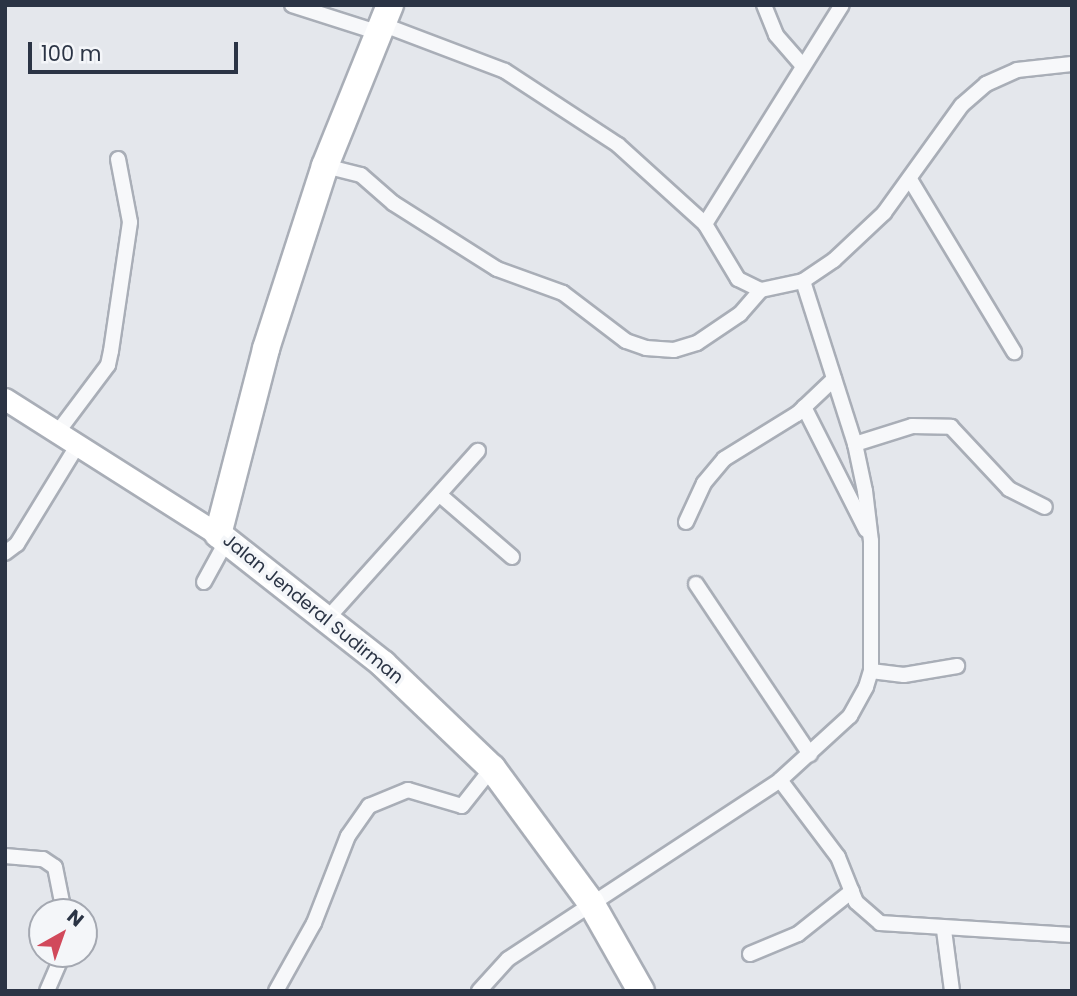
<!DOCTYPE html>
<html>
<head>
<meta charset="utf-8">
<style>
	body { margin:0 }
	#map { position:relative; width:1077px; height:996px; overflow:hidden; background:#e4e7ec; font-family:Poppins,sans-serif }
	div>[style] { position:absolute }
	.roads { filter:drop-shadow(2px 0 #a9aeb7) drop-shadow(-2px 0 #a9aeb7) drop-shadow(0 2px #a9aeb7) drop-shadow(0 -2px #a9aeb7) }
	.street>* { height:14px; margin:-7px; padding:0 7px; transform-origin:7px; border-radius:7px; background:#f7f8fa }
	.secondary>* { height:21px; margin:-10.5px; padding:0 10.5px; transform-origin:10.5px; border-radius:10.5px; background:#fff }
	.highway>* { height:26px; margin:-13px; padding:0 13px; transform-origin:13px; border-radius:13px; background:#fff }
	span { translate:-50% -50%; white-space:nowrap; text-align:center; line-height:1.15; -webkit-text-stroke:7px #f4f6f9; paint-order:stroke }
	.street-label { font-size:18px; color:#2b3445 }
	.frame { position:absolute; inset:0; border:7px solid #2b3445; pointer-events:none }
	.north { position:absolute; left:28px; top:898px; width:70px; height:70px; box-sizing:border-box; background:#f4f6f9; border:2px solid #a4a8b1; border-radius:50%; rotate:40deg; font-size:19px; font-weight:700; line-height:28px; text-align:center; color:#2b3445 }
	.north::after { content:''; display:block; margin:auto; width:24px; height:32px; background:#d1495b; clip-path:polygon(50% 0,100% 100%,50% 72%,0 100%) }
	.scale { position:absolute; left:28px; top:42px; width:210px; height:32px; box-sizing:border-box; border:4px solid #2b3445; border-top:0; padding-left:9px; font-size:21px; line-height:24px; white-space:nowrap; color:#2b3445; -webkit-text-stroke:5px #f4f6f9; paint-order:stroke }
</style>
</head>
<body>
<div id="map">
	<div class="roads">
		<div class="street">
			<i style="left:292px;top:5px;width:92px;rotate:17.7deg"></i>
			<i style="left:764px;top:5px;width:32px;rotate:68deg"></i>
			<i style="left:776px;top:35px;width:40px;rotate:49deg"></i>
			<i style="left:384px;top:25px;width:129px;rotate:20.8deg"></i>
			<i style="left:505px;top:71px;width:135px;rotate:33.2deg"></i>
			<i style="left:618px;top:145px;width:118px;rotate:42.2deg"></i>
			<i style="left:705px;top:224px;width:64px;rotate:59deg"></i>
			<i style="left:738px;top:279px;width:25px;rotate:26deg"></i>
			<i style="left:761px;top:290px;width:43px;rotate:-12.1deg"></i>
			<i style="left:803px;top:281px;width:37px;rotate:-34deg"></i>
			<i style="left:834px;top:260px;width:69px;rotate:-43.2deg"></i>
			<i style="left:884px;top:213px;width:133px;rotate:-54.2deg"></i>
			<i style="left:962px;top:105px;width:32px;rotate:-41deg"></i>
			<i style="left:986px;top:84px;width:34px;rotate:-24deg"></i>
			<i style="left:1017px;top:70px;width:55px;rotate:-6.2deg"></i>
			<i style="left:325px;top:166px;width:37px;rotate:14deg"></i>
			<i style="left:361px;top:175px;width:43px;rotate:41.2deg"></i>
			<i style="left:393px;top:203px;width:123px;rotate:32.4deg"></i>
			<i style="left:497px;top:269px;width:70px;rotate:20deg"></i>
			<i style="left:563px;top:293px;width:79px;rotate:37.3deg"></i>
			<i style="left:626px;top:341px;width:21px;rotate:19deg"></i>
			<i style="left:646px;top:348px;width:28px;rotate:4deg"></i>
			<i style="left:674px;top:350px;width:24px;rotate:-17deg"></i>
			<i style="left:697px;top:343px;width:52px;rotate:-34deg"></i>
			<i style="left:740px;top:314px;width:32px;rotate:-49deg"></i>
			<i style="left:911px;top:181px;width:200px;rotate:58.9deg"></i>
			<i style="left:705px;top:224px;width:258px;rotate:-58deg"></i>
			<i style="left:804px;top:407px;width:138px;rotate:63.2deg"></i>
			<i style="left:57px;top:433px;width:85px;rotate:-53.1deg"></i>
			<i style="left:108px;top:365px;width:14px;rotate:-78deg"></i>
			<i style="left:111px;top:351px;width:130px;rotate:-81.6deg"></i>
			<i style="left:130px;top:222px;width:64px;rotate:-100.8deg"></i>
			<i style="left:855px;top:444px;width:60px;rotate:-17.5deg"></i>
			<i style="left:912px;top:426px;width:39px;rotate:1deg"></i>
			<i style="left:951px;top:427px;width:85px;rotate:46.9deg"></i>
			<i style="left:1009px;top:489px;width:40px;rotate:26.6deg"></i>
			<i style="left:440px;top:495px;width:95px;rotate:40.7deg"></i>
			<i style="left:686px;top:522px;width:43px;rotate:-65.2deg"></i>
			<i style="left:704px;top:483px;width:31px;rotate:-50deg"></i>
			<i style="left:724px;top:459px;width:86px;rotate:-31.7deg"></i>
			<i style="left:797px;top:414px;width:51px;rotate:-43.4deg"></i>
			<i style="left:5px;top:553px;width:15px;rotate:-37deg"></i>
			<i style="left:17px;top:544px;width:115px;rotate:-58.5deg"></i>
			<i style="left:204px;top:582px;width:48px;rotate:-61.3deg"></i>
			<i style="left:696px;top:584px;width:205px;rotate:56.2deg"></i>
			<i style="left:327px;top:619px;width:226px;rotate:-48.1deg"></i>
			<i style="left:871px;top:671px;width:33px;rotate:7deg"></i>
			<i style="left:904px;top:675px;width:54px;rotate:-9.6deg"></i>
			<i style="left:780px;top:780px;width:96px;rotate:53deg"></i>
			<i style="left:838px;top:857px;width:48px;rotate:68.2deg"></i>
			<i style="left:856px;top:902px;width:32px;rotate:41deg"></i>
			<i style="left:880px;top:923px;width:192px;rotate:3.6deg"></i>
			<i style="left:5px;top:856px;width:38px;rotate:5deg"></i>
			<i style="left:43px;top:859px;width:14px;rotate:34deg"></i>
			<i style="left:55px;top:867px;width:46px;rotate:78.7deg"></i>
			<i style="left:944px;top:930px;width:62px;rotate:82.5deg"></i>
			<i style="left:750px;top:954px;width:52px;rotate:-22.6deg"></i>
			<i style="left:798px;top:934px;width:69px;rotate:-38.5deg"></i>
			<i style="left:47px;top:991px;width:40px;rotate:-66.6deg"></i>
			<i style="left:276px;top:991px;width:78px;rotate:-60.8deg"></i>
			<i style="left:314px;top:923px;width:93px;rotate:-68.7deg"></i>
			<i style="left:348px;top:836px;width:37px;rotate:-55deg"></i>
			<i style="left:369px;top:806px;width:42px;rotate:-22.3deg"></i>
			<i style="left:408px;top:790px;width:56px;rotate:16.5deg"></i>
			<i style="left:462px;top:806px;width:48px;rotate:-51.7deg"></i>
			<i style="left:479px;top:991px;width:43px;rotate:-47.8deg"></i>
			<i style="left:508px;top:959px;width:326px;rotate:-33.3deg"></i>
			<i style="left:780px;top:780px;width:95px;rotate:-42.4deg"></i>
			<i style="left:850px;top:716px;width:33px;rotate:-61deg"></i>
			<i style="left:866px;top:687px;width:17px;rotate:-73deg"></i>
			<i style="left:871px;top:671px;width:130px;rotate:-90deg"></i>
			<i style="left:871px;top:541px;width:50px;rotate:-96.8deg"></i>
			<i style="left:865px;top:491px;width:48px;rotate:-102deg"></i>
			<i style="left:855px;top:444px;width:171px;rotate:-107.7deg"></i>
		</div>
		<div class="secondary">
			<i style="left:5px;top:399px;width:252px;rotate:32.4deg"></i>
		</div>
		<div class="highway">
			<i style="left:390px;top:5px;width:174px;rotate:112deg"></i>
			<i style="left:325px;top:166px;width:192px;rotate:107.9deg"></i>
			<i style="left:266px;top:349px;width:191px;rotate:104.5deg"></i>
			<i style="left:218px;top:534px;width:210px;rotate:38.2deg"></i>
			<i style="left:383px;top:664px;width:151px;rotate:43.7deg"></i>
			<i style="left:492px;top:768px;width:167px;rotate:53.7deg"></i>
			<i style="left:591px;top:903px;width:101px;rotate:60.4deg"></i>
		</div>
	</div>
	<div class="street-label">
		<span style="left:313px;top:609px;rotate:39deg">Jalan Jenderal Sudirman</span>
	</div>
	<div class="frame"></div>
	<div class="north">N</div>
	<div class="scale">100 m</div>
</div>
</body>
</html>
